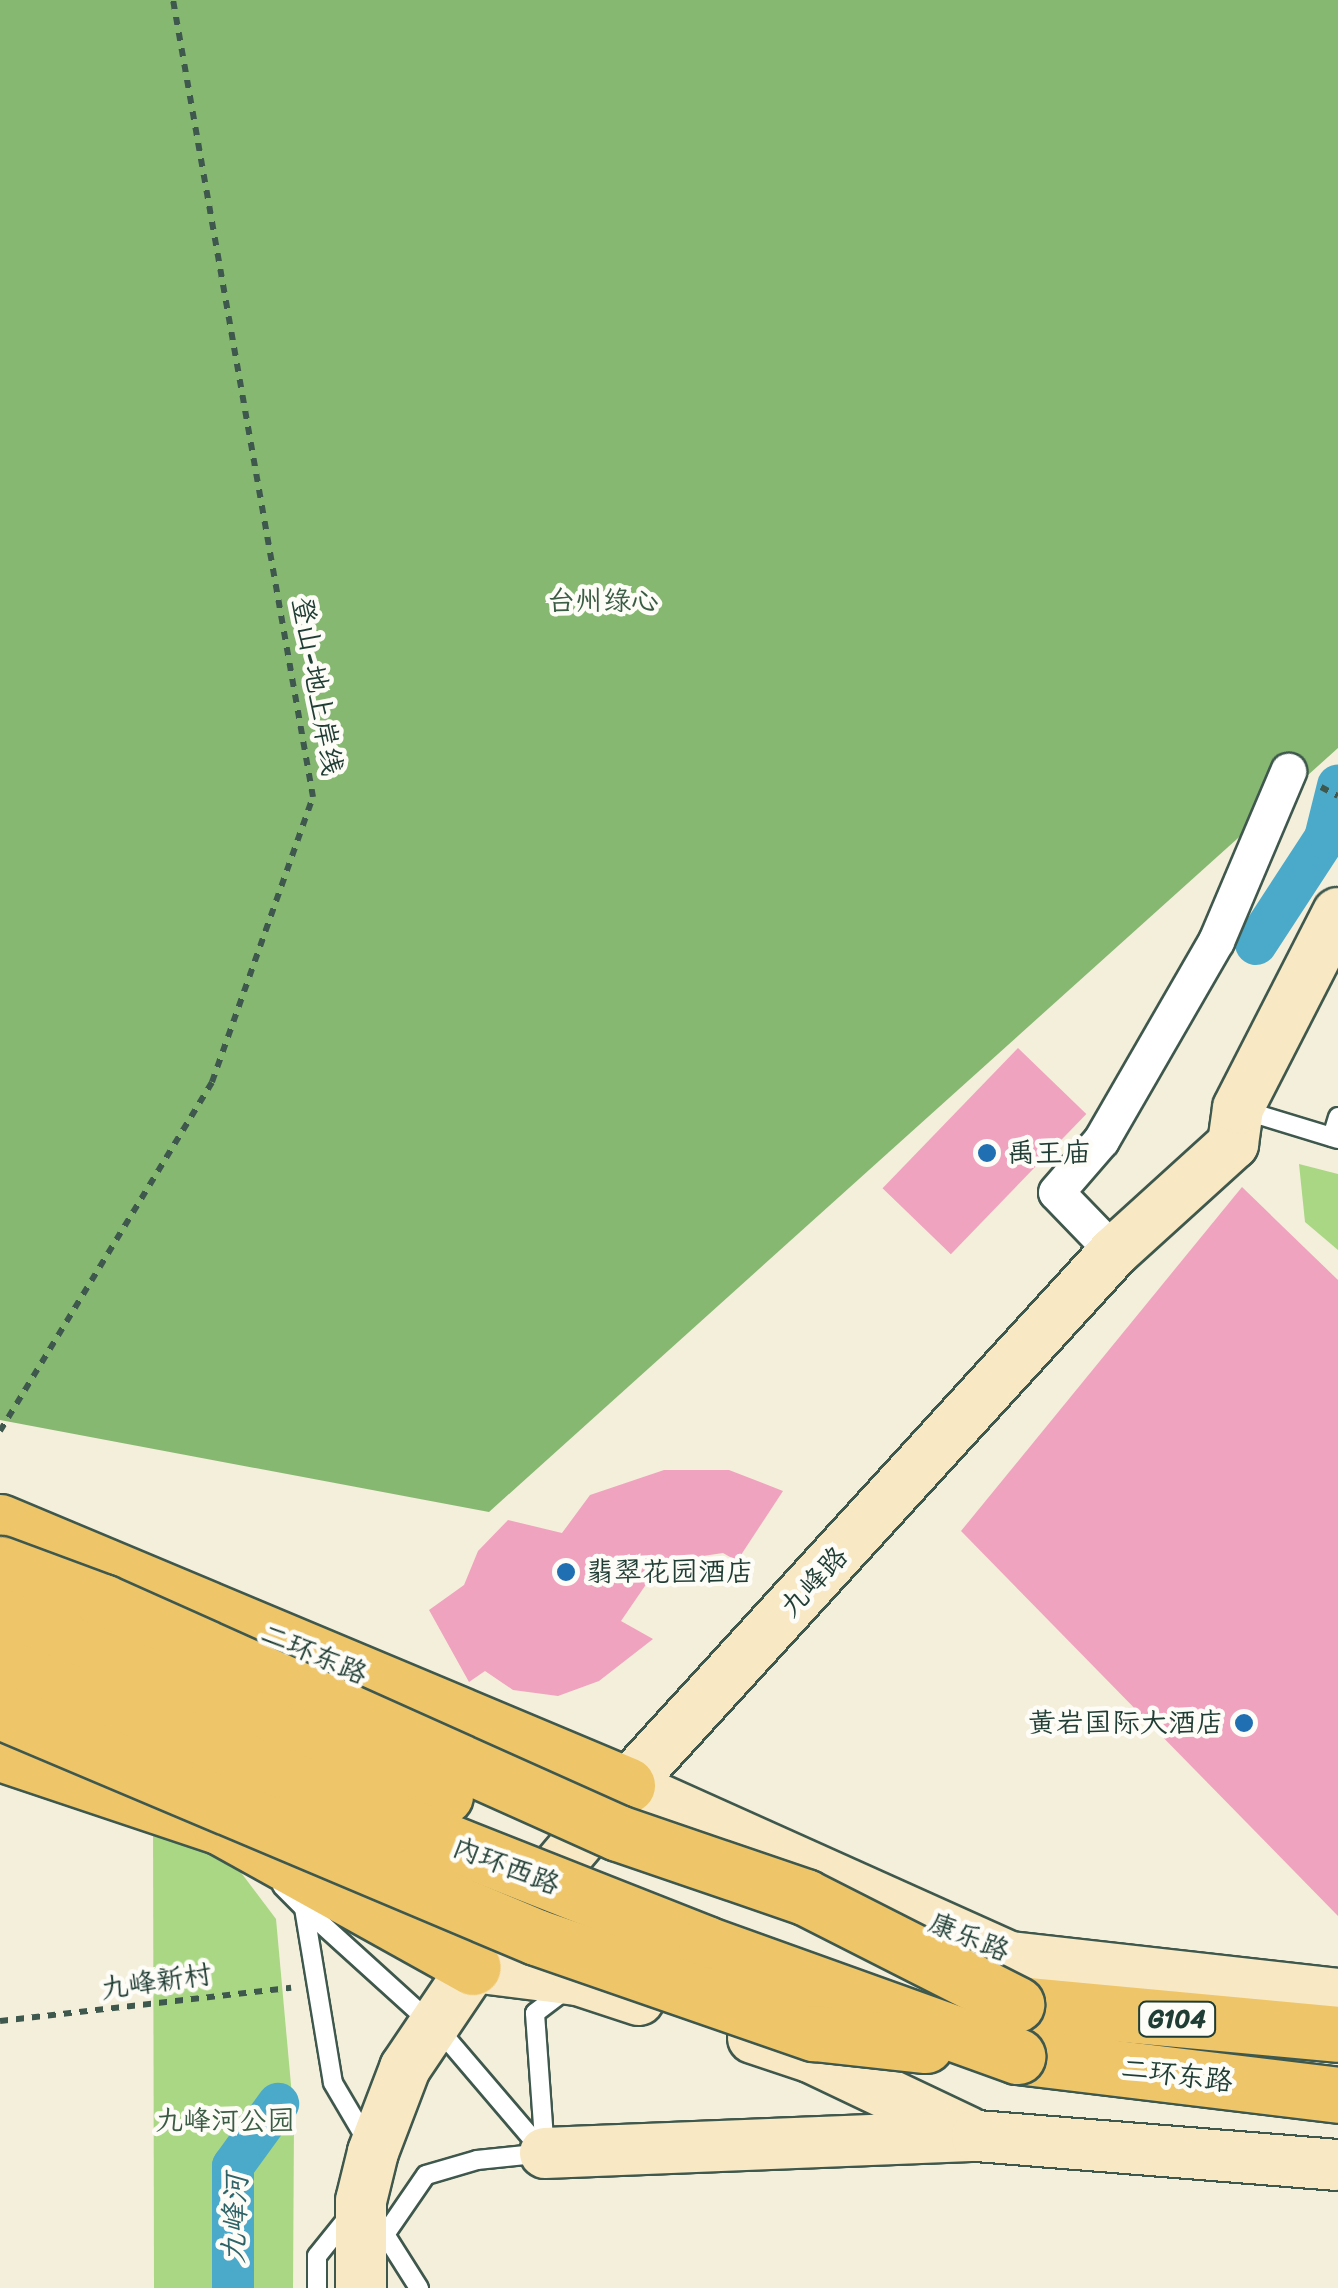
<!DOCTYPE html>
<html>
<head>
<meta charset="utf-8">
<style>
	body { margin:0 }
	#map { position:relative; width:1338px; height:2288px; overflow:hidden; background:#f4efdb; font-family:Sriracha,"LXGW WenKai TC",sans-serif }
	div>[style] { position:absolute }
	.green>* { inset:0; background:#a9d784 }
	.forest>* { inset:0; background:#86b872 }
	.canal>* { height:42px; margin:-21px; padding:0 21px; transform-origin:21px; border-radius:21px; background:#4baaca }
	.building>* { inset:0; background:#f0a3bf; transform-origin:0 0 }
	.path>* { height:6px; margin-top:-3px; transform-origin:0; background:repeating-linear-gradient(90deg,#3f584d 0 8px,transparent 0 16px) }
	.roads { filter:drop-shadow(2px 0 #3f584d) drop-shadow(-2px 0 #3f584d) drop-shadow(0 2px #3f584d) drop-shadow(0 -2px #3f584d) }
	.lane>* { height:18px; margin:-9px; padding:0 9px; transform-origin:9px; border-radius:9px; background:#fff }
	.street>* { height:35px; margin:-17.5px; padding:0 17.5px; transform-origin:17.5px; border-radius:17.5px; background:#fff }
	.secondary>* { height:50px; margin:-25px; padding:0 25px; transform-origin:25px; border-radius:25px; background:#f8e8c3 }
	.primary>* { height:55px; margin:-27.5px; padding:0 27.5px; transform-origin:27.5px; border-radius:27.5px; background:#eec569 }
	.highway>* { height:55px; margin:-27.5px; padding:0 27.5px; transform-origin:27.5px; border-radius:27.5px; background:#eec569 }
	.bridges { filter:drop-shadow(2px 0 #3f584d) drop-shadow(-2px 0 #3f584d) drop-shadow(0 2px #3f584d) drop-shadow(0 -2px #3f584d) }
	.highway-bridge>* { height:55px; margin:-27.5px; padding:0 27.5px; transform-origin:27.5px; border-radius:27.5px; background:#eec569 }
	.dots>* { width:28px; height:28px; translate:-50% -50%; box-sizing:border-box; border:5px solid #fdfcf7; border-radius:50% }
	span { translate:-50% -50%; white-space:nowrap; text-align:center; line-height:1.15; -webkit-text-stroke:9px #fdfcf7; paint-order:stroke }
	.shield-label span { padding:2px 8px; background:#fdfcf7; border:2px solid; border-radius:8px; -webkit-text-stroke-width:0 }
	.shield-label { font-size:25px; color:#1f3d34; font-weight:700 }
	.park-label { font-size:28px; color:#3b5c44 }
	.street-label { font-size:28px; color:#1f3d34 }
	.poi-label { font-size:28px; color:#1f3d34 }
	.left { translate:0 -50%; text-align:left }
	.right { translate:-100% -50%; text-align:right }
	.water-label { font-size:30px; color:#2e6368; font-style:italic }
</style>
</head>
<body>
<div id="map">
	<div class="green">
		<i style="clip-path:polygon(1299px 1164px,1338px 1174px,1338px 1250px,1305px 1222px)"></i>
		<i style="clip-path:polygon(153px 1811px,224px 1850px,276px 1919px,294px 2118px,293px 2288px,154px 2288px)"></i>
	</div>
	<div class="forest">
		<i style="clip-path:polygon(0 0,1338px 0,1338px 748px,489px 1512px,0 1420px)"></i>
	</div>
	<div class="canal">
		<i style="left:1256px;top:944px;width:126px;rotate:-56.9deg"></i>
		<i style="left:1325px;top:838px;width:54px;rotate:-76deg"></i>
		<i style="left:233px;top:2288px;width:122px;rotate:-90deg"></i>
		<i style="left:233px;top:2166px;width:77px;rotate:-54deg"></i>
	</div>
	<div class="building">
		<i style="left:1018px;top:1048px;width:95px;height:195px;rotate:44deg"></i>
		<i style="clip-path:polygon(1242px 1187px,1338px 1280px,1338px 1916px,961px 1531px)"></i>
		<i style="clip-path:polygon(664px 1470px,729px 1470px,783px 1491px,737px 1561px,723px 1553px,683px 1559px,647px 1583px,621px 1621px,653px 1639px,599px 1681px,558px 1696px,513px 1690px,485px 1671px,469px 1682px,429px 1610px,464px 1585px,478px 1551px,508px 1520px,562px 1533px,590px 1495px)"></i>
	</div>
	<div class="path">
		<i style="left:1321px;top:787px;width:19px;rotate:28deg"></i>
		<i style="left:0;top:1431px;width:408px;rotate:-58.7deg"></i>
		<i style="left:212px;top:1082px;width:302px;rotate:-70.5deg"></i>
		<i style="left:313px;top:797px;width:809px;rotate:-99.96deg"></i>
		<i style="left:0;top:2021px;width:293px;rotate:-6.5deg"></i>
	</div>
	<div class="roads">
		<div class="lane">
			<i style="left:1243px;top:1110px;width:99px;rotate:17deg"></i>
			<i style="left:1332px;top:1137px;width:21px;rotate:-73deg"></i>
			<i style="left:282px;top:1886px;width:31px;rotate:45deg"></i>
			<i style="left:304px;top:1908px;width:177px;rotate:80.6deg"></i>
			<i style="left:333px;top:2083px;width:71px;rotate:59.5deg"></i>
			<i style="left:304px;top:1908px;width:186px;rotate:42.2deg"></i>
			<i style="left:442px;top:2033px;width:154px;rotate:49.5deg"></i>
			<i style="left:545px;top:2153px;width:140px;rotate:-94.1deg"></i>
			<i style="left:535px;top:2013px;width:38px;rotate:-37deg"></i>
			<i style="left:381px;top:2228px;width:71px;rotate:57.7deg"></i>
			<i style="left:373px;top:2252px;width:93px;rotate:-55.5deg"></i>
			<i style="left:426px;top:2175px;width:53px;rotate:-16.4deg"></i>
			<i style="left:477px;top:2160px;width:68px;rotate:-5.9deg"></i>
			<i style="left:317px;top:2288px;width:32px;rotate:-90deg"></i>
			<i style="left:317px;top:2256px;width:53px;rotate:-51.2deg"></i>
		</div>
		<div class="street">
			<i style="left:1114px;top:1252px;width:83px;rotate:-134deg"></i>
			<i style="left:1056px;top:1192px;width:69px;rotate:-49.1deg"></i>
			<i style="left:1101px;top:1140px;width:230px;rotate:-60deg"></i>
			<i style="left:1216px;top:941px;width:185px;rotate:-67deg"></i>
		</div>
		<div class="secondary">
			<i style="left:627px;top:1785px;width:419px;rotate:24.2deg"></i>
			<i style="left:1009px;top:1957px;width:331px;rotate:6.4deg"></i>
			<i style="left:473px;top:1967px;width:106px;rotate:7.1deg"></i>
			<i style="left:578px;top:1980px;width:64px;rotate:18.2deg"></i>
			<i style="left:753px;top:2038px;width:60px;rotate:18.4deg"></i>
			<i style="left:810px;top:2057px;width:175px;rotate:25.4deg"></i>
			<i style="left:545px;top:2153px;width:432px;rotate:-2.3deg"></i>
			<i style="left:977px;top:2136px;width:362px;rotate:4.6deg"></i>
			<i style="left:361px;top:2288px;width:87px;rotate:-90deg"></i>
			<i style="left:361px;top:2201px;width:50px;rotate:-76.2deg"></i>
			<i style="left:373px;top:2152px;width:90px;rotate:-69.1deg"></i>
			<i style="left:405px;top:2068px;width:122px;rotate:-56deg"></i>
			<i style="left:473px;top:1967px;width:238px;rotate:-49.8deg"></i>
			<i style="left:627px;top:1785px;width:722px;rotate:-47.58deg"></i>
			<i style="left:1114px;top:1252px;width:161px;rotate:-42.2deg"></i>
			<i style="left:1233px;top:1144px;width:36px;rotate:-82deg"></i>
			<i style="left:1238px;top:1108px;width:219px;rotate:-62.9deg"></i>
		</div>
		<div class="primary">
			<i style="left:0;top:1522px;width:680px;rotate:22.76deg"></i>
			<i style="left:0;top:1753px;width:233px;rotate:18.5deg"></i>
			<i style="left:221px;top:1827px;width:288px;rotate:29.1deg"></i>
		</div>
		<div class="highway">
			<i style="left:1016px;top:2004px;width:323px;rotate:5.3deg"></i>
			<i style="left:1017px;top:2056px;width:323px;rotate:6.9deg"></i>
		</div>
	</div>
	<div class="bridges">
		<div class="highway-bridge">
			<i style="left:0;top:1564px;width:110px;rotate:20.3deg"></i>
			<i style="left:103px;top:1602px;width:564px;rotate:24.16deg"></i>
			<i style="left:618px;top:1833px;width:198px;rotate:18.9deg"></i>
			<i style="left:805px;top:1897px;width:237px;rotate:26.9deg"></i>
			<i style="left:0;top:1616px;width:480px;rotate:22deg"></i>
			<i style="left:0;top:1665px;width:759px;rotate:21.56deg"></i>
			<i style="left:706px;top:1944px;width:331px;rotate:19.8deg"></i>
			<i style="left:0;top:1711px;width:582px;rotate:22.86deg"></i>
			<i style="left:536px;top:1937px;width:294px;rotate:19.1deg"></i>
			<i style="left:814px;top:2033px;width:112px;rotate:6.2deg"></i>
		</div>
	</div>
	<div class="dots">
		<i style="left:987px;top:1153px;background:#1f6fb2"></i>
		<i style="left:566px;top:1572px;background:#1f6fb2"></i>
		<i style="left:1244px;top:1723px;background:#1f6fb2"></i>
	</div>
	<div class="shield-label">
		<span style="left:1177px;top:2019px">G104</span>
	</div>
	<div class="park-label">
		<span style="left:603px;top:601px">台州绿心</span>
		<span style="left:225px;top:2121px">九峰河公园</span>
	</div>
	<div class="street-label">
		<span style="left:317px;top:686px;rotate:80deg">登山-地上岸线</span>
		<span style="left:814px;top:1582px;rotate:-47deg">九峰路</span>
		<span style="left:314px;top:1654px;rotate:23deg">二环东路</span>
		<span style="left:506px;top:1866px;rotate:21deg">内环西路</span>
		<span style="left:969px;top:1937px;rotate:22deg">康乐路</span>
		<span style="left:156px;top:1982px;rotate:-8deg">九峰新村</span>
		<span style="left:1177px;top:2075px;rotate:7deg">二环东路</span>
	</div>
	<div class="poi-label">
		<span class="left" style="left:1007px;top:1153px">禹王庙</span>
		<span class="left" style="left:586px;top:1572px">翡翠花园酒店</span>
		<span class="right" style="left:1224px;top:1723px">黄岩国际大酒店</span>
	</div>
	<div class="water-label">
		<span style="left:235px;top:2219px;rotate:-88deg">九峰河</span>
	</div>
</div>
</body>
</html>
